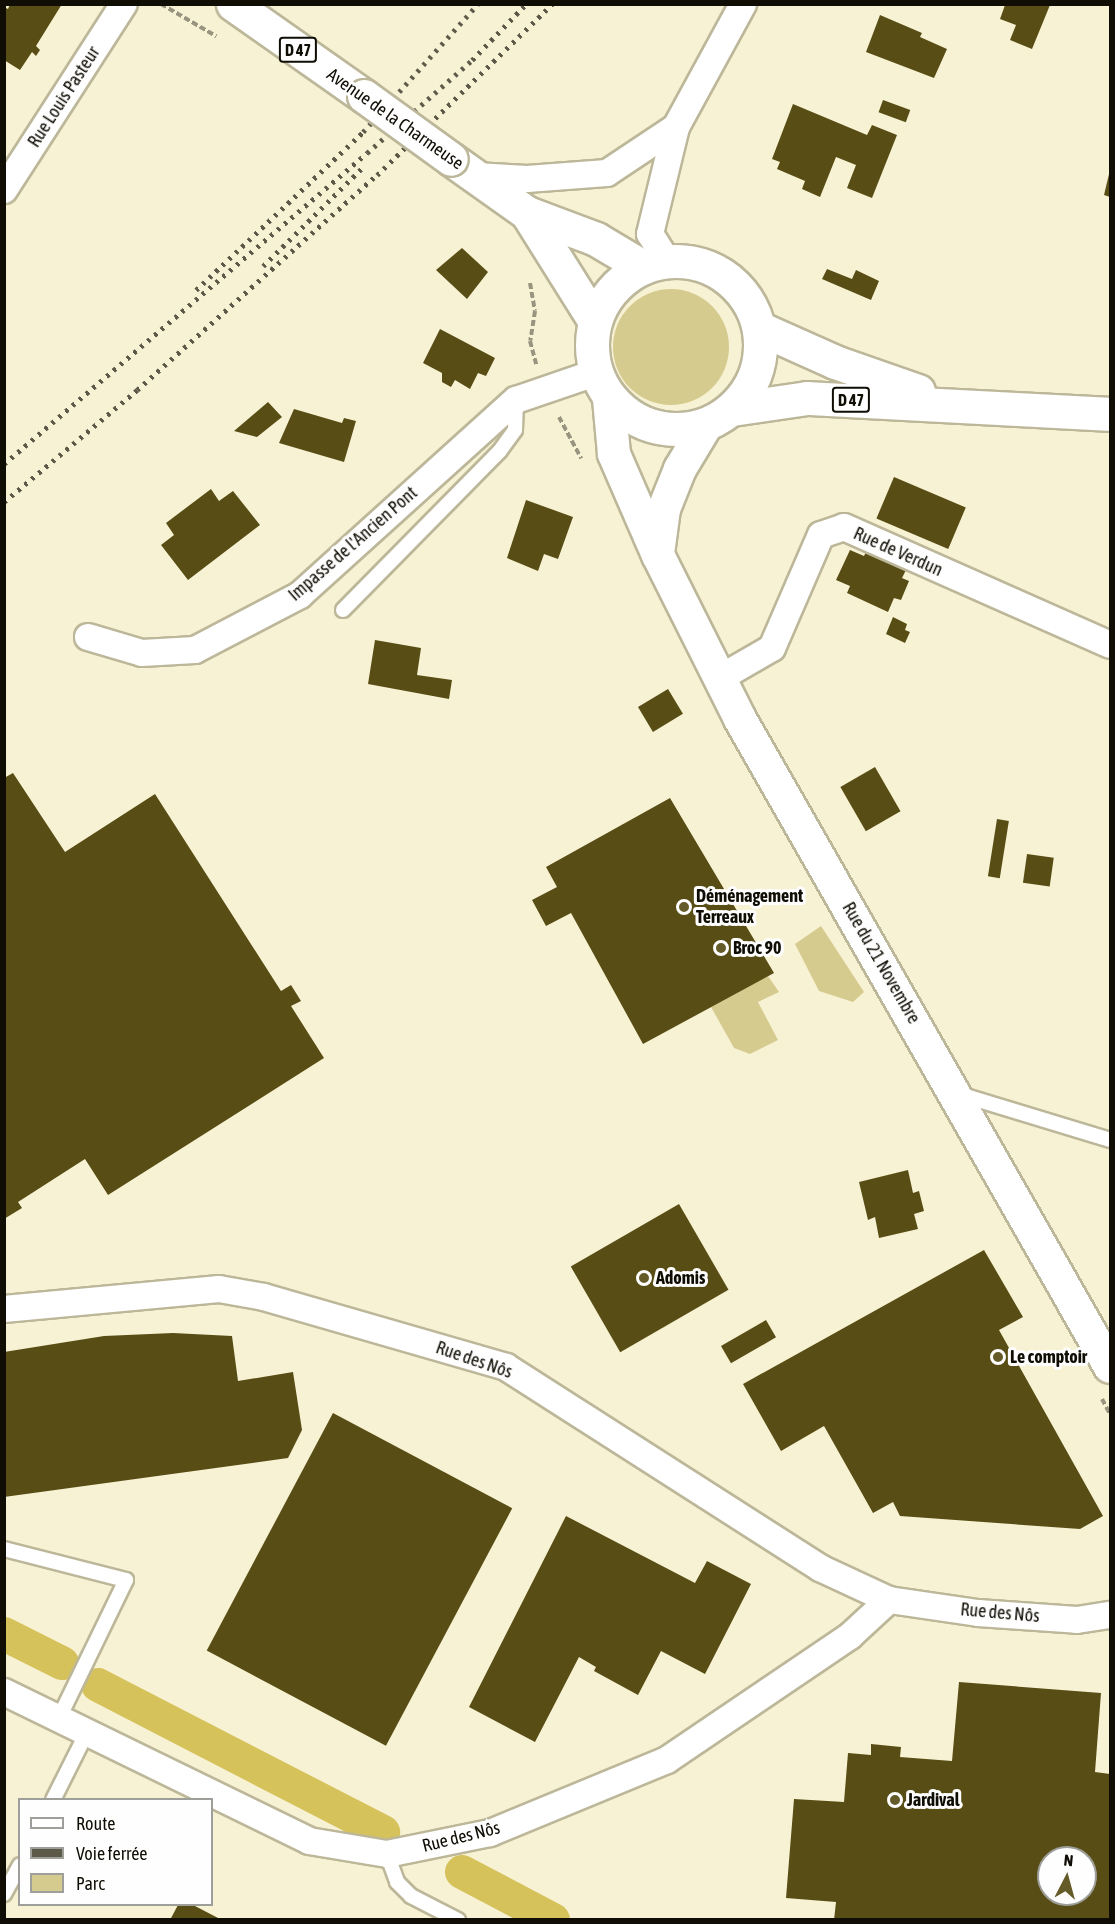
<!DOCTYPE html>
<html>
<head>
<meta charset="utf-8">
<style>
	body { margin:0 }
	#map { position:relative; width:1115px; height:1924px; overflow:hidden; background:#f8f2d4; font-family:"Asap Condensed",sans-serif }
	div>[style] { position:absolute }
	.green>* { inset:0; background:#d6cb8f }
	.round { border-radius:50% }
	.canal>* { height:34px; margin:-17px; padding:0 17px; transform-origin:17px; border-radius:17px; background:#d6c25b }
	.building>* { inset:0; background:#584e15; transform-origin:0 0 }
	.path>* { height:4px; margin-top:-2px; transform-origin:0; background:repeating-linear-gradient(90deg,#98947f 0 6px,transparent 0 9px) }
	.roads { filter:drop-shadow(2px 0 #bdb79a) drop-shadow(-2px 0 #bdb79a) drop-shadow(0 2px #bdb79a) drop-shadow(0 -2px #bdb79a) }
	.service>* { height:14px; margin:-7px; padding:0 7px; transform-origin:7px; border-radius:7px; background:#fff }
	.minor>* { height:26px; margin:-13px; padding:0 13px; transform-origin:13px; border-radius:13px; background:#fff }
	.tertiary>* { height:32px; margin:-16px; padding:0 16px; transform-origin:16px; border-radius:16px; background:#fff }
	.primary>* { height:33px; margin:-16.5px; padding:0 16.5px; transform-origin:16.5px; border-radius:16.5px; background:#fff }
	.primary>.ring { margin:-16.5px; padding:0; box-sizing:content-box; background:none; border:33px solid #fff; border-radius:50% }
	.rail>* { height:4.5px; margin-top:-2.25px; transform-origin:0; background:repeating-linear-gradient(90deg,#5c5949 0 3px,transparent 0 9px) }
	.bridges { filter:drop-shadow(2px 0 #bdb79a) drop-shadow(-2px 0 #bdb79a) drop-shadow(0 2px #bdb79a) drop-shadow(0 -2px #bdb79a) }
	.primary-bridge>* { height:33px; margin:-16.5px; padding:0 16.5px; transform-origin:16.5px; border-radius:16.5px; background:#fff }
	.dots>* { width:16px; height:16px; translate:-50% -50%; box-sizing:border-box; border:3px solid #fefefe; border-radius:50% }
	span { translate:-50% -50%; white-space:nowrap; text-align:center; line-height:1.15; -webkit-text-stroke:6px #fefefe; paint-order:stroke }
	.shield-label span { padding:2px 4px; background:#fefefe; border:2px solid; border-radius:4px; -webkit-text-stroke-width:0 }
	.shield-label { font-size:16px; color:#0f0d04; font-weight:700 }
	.street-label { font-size:18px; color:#0f0d04 }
	.poi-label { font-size:18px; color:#0f0d04; font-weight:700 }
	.left { translate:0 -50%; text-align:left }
	.frame { position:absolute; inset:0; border:6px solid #0f0d04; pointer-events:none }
	.legend { position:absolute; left:18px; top:1798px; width:195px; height:108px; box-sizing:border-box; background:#fefefe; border:2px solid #9e9e9a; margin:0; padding:8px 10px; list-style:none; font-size:18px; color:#0f0d04 }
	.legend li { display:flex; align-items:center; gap:12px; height:30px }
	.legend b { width:30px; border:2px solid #9e9e9a }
	.north { position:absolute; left:1037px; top:1846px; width:60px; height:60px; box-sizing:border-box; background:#fefefe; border:2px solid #9e9e9a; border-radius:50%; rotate:6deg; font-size:16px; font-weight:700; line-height:24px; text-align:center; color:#0f0d04 }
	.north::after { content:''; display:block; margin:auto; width:21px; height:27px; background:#655b28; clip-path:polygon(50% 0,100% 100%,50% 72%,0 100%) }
</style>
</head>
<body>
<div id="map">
	<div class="green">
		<i class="round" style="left:613px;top:289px;width:116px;height:116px"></i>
		<i style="clip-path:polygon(821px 926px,864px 992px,853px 1002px,819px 991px,795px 944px)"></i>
		<i style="clip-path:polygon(768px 976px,779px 992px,758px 1002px,778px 1040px,750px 1054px,734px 1048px,711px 1007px)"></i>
	</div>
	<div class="canal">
		<i style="left:4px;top:1634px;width:65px;rotate:26.6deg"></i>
		<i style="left:98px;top:1685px;width:321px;rotate:27.3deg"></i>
		<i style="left:462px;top:1872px;width:103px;rotate:27.8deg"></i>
	</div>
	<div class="building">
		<i style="clip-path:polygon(10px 4px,62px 4px,36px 46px,40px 50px,36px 56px,32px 52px,20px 70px,4px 60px,4px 7px,8px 9px)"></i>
		<i style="clip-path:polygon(1005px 5px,1050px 5px,1032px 49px,1010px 40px,1016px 25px,1000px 19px)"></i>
		<i style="clip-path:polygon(880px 15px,922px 33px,920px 37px,947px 49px,934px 78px,866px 52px)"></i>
		<i style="left:883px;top:100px;width:29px;height:13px;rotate:20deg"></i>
		<i style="clip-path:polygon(793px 104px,867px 135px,872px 125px,897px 135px,872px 198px,847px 188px,856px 165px,836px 157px,820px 197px,802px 189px,805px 181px,777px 169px,780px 162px,772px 159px)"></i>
		<i style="clip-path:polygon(1110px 170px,1110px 197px,1104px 195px)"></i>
		<i style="clip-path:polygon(462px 248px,488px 272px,467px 299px,436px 270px)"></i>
		<i style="clip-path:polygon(827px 269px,852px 279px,856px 270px,879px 281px,871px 300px,822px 279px)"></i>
		<i style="clip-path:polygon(440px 329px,495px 358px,486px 376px,478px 373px,470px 389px,455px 380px,451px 387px,442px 382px,442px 373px,423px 363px)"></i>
		<i style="clip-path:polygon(268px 402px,282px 417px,257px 437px,234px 431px)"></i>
		<i style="clip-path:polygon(294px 409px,342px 423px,344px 418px,356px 421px,344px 462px,279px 443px)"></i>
		<i style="left:894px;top:477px;width:78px;height:45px;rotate:23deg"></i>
		<i style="clip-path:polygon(211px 489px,219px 501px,233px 491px,260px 525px,188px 580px,161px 545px,174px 535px,166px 523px)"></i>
		<i style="clip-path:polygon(526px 500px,573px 517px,558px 559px,544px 554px,538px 571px,507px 558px)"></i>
		<i style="clip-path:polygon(850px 550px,864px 556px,866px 552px,906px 570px,902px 578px,909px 581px,901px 600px,894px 598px,888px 612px,847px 593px,850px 586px,836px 580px)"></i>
		<i style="clip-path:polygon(893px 617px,907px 624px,905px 630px,910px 632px,905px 643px,886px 634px)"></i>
		<i style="clip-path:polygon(375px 640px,421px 648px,417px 675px,452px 680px,449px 699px,368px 684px)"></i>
		<i style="left:668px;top:689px;width:29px;height:35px;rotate:59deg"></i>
		<i style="left:875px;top:767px;width:51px;height:40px;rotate:60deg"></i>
		<i style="clip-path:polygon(13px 773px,65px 852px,155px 794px,281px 991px,291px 985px,301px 1001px,291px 1006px,324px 1058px,108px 1195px,85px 1159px,18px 1202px,22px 1208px,4px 1219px,4px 778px)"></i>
		<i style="clip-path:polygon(670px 798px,774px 973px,643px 1044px,571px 913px,546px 926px,532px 900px,557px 887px,546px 867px)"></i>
		<i style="left:997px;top:819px;width:12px;height:58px;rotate:9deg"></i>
		<i style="left:1027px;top:854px;width:27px;height:29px;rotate:8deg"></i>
		<i style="clip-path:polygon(908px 1170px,913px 1193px,919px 1191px,924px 1211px,914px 1214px,918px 1229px,879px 1238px,875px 1217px,868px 1220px,859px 1182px)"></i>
		<i style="left:679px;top:1204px;width:99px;height:125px;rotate:60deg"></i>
		<i style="clip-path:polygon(984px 1250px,1023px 1317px,999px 1330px,1103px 1516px,1080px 1529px,900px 1516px,893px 1502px,873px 1513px,824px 1426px,781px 1451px,743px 1384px)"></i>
		<i style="left:766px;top:1320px;width:20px;height:52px;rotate:60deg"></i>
		<i style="clip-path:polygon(173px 1333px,232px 1336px,238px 1381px,293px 1372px,302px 1430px,288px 1458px,4px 1497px,4px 1352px,104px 1336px)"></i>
		<i style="left:333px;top:1413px;width:203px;height:269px;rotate:28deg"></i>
		<i style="clip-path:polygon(566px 1516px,695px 1583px,707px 1561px,751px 1584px,705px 1674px,661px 1651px,638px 1695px,594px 1671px,596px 1667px,579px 1657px,535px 1742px,469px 1707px)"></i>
		<i style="clip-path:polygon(evenodd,959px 1682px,1101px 1693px,1095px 1772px,1110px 1774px,1110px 1920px,834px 1920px,836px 1902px,786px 1898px,794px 1799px,844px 1802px,848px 1753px,871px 1755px,871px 1744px,901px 1747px,900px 1757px,952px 1761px,959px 1682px,1049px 1858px,1085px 1858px,1085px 1894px,1049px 1894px,1049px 1858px)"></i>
		<i style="clip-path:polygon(178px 1905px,193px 1905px,222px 1920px,170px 1920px)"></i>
	</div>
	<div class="path">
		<i style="left:161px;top:4px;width:64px;rotate:30.2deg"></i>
		<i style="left:530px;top:283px;width:28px;rotate:80deg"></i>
		<i style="left:535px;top:311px;width:30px;rotate:99deg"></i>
		<i style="left:530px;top:341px;width:24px;rotate:75deg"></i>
		<i style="left:559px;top:417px;width:47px;rotate:61.8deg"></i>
		<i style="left:1102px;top:1399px;width:17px;rotate:62deg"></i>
	</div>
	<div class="roads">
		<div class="service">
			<i style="left:343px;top:610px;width:222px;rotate:-45.4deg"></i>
			<i style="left:499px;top:452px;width:27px;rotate:-54deg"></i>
			<i style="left:515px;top:430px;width:30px;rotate:-88deg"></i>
			<i style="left:959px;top:1094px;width:158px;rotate:16.9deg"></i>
			<i style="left:4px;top:1549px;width:126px;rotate:14.3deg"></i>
			<i style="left:126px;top:1580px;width:153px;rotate:115.9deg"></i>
			<i style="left:53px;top:1800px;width:76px;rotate:-63.4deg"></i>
			<i style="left:387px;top:1854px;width:30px;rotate:70deg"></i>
			<i style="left:397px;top:1882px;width:20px;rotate:45deg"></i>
			<i style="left:411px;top:1896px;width:53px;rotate:27.1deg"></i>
			<i style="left:4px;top:1894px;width:33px;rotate:-61deg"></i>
		</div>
		<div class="minor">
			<i style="left:475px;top:176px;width:52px;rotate:3.3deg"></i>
			<i style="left:527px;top:179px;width:80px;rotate:-4.3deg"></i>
			<i style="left:607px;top:173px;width:83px;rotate:-33.7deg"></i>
			<i style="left:4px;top:190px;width:221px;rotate:-57.2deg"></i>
			<i style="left:667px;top:261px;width:32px;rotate:-122deg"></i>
			<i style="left:650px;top:234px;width:110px;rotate:-76.3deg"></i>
			<i style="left:676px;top:127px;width:140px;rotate:-61.4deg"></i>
			<i style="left:88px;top:637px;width:56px;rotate:16.5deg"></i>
			<i style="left:142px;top:653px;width:53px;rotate:-3.2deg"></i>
			<i style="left:195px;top:650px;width:119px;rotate:-27.6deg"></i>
			<i style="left:300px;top:595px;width:291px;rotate:-42.1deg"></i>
			<i style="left:516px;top:400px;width:83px;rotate:-18.9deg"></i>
			<i style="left:720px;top:678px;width:60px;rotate:-30deg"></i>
			<i style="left:772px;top:648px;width:123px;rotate:-66.6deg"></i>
			<i style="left:821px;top:535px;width:24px;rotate:-19deg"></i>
			<i style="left:844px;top:527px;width:291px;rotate:23.9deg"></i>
			<i style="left:4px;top:1309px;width:216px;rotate:-5.3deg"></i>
			<i style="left:219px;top:1289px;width:46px;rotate:10.1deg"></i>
			<i style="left:264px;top:1297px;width:252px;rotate:16.1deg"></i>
			<i style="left:506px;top:1367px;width:373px;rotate:32.6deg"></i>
			<i style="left:820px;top:1568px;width:76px;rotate:24.9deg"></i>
			<i style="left:889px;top:1600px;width:90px;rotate:8.3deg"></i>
			<i style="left:978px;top:1613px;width:99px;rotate:4deg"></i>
			<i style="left:1077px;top:1620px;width:33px;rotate:-9deg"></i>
			<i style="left:4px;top:1692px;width:339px;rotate:26deg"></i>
			<i style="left:309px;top:1841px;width:79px;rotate:9.5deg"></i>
			<i style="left:387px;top:1854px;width:105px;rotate:-11.5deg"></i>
			<i style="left:490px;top:1833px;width:191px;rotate:-22.4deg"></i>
			<i style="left:667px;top:1760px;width:221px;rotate:-34.1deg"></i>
			<i style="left:850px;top:1636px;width:53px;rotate:-42.7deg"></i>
		</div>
		<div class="tertiary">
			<i style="left:609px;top:399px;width:55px;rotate:84.8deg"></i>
			<i style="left:614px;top:454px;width:110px;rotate:66.5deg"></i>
			<i style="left:658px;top:555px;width:183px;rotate:63.4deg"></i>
			<i style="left:740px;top:719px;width:746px;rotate:60.27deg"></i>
			<i style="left:658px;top:554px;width:45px;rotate:-82.4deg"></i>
			<i style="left:664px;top:509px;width:43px;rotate:-68.2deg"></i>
			<i style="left:680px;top:469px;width:52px;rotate:-59deg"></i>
		</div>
		<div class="primary">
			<i style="left:233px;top:4px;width:160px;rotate:35.1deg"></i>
			<i style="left:451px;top:159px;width:93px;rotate:35.4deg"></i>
			<i style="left:527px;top:213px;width:74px;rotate:20.6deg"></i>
			<i style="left:596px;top:239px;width:55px;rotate:30.8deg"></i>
			<i style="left:527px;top:213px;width:126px;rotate:57.9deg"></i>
			<i class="ring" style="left:592px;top:261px;width:135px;height:135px"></i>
			<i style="left:759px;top:328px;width:83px;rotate:24.1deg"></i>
			<i style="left:835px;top:362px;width:88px;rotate:19.3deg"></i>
			<i style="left:732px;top:409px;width:76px;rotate:-8.3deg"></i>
			<i style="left:807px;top:398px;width:303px;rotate:3deg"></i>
		</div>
	</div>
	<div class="rail">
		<i style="left:263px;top:266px;width:141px;rotate:-44.7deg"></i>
		<i style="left:196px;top:290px;width:230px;rotate:-43.4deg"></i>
		<i style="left:363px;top:132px;width:172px;rotate:-48.1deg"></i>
		<i style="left:4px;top:464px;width:478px;rotate:-40.6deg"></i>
		<i style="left:367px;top:153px;width:140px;rotate:-41.5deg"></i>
		<i style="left:472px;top:60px;width:78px;rotate:-46deg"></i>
		<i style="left:4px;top:502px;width:174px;rotate:-40.1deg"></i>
		<i style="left:137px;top:390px;width:322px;rotate:-41.9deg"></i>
		<i style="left:377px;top:175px;width:245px;rotate:-44.3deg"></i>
	</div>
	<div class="bridges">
		<div class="primary-bridge">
			<i style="left:364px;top:96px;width:107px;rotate:35.9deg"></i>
		</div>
	</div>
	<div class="dots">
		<i style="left:684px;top:907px;background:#655b28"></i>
		<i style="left:721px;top:948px;background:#655b28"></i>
		<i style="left:644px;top:1278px;background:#655b28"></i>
		<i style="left:998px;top:1357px;background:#655b28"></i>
		<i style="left:895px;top:1800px;background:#655b28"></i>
	</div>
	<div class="shield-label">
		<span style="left:298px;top:50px">D 47</span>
		<span style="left:851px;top:400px">D 47</span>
	</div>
	<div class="street-label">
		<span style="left:64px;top:97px;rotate:-57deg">Rue Louis Pasteur</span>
		<span style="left:395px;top:119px;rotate:35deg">Avenue de la Charmeuse</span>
		<span style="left:353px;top:544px;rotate:-41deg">Impasse de l'Ancien Pont</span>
		<span style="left:898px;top:552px;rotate:24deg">Rue de Verdun</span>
		<span style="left:881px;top:963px;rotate:60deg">Rue du 21 Novembre</span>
		<span style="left:474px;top:1360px;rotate:19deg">Rue des Nôs</span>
		<span style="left:1000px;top:1613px;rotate:5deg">Rue des Nôs</span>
		<span style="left:461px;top:1837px;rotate:-14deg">Rue des Nôs</span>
	</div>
	<div class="poi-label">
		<span class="left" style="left:696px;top:907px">Déménagement<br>Terreaux</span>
		<span class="left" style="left:733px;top:948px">Broc 90</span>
		<span class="left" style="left:656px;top:1278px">Adomis</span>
		<span class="left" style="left:1010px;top:1357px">Le comptoir</span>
		<span class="left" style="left:907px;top:1800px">Jardival</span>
	</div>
	<div class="frame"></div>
	<ul class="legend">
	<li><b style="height:8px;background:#fff"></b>Route</li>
	<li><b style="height:8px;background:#5c5949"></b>Voie ferrée</li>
	<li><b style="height:16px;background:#d6cb8f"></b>Parc</li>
	</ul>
	<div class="north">N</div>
</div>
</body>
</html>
